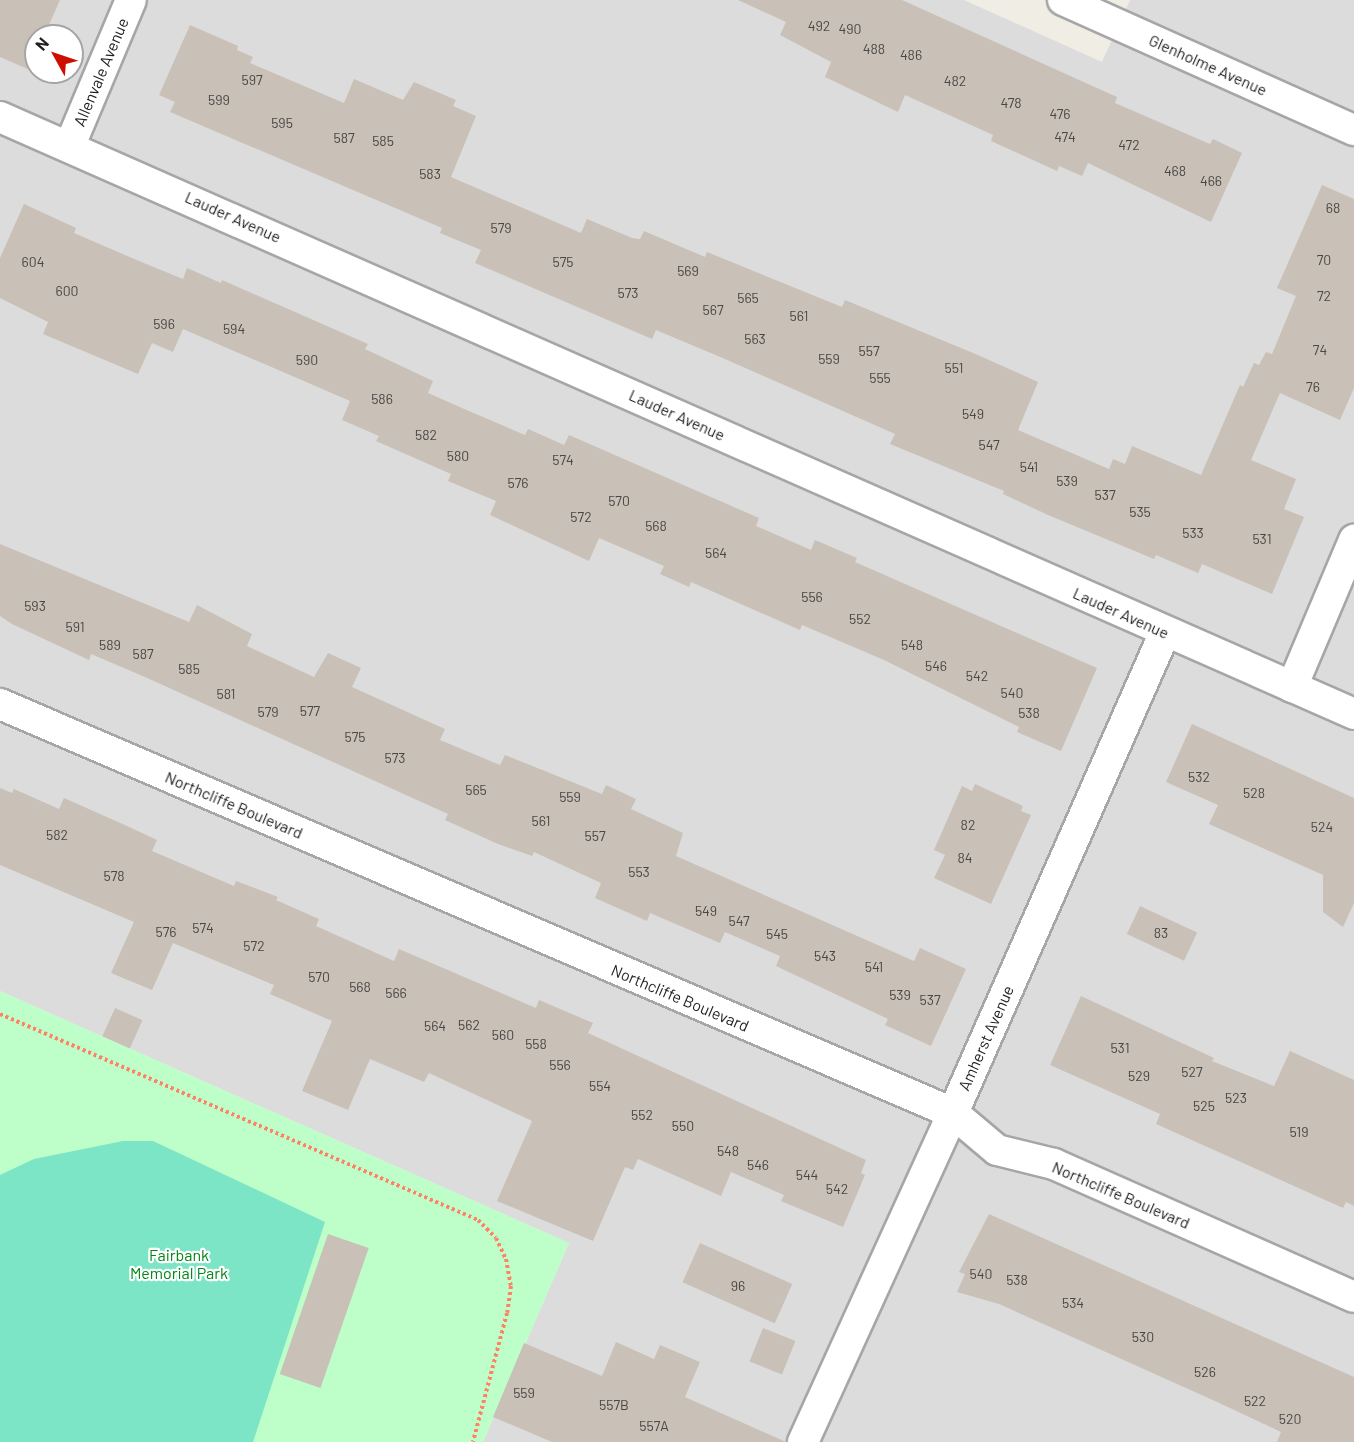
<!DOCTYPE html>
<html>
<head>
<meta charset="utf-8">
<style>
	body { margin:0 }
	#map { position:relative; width:1354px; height:1442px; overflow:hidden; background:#f0ede4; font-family:Barlow,sans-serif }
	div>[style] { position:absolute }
	.residential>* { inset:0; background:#dddcdc }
	.park>* { inset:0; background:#befec8 }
	.pitch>* { inset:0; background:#7ce5c5 }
	.building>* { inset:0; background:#c9c0b7; transform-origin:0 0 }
	.path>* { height:4px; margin-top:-2px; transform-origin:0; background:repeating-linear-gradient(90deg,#ff8266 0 3px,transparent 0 6px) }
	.roads { filter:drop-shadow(2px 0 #a6a6a6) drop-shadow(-2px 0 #a6a6a6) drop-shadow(0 2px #a6a6a6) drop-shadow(0 -2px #a6a6a6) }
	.street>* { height:30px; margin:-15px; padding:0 15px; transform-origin:15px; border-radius:15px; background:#fff }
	span { translate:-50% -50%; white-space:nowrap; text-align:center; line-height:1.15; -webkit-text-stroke:4.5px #fff; paint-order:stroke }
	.number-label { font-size:14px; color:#4a4745 }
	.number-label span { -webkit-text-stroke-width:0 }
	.street-label { font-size:16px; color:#1f1f1f }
	.park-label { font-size:16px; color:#038618 }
	.north { position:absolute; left:24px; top:24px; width:60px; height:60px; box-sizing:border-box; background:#fff; border:2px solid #a5a5a5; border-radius:50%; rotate:310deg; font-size:16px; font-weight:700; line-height:24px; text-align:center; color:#1f1f1f }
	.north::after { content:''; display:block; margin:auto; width:21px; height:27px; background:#cd0f00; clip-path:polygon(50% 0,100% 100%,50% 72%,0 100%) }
</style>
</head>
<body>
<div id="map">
	<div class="residential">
		<i style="clip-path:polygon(evenodd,0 0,964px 0,1102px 62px,1130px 0,1354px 0,1354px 1442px,483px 1442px,569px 1243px,0 991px,0 0,36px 36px,72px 36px,72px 72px,36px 72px,36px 36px)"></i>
	</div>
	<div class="park">
		<i style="clip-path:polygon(0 991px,569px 1243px,483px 1442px,0 1442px)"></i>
	</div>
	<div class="pitch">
		<i style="clip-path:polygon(123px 1141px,153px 1141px,325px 1222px,253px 1442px,0 1442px,0 1175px,34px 1159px)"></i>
	</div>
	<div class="building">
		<i style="clip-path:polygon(0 0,60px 0,44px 36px,36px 36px,36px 56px,30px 70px,0 57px)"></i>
		<i style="clip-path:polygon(738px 0,902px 0,1117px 97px,1115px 103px,1210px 144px,1213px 139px,1242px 153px,1211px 222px,1088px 163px,1082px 176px,1059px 166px,1057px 171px,991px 141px,993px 135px,905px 95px,898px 112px,825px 77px,831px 62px,780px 35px,786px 22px)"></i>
		<i style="clip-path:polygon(190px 25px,238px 46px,237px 50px,253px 57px,250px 63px,344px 103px,354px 79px,403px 100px,414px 82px,456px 100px,453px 106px,476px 116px,451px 177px,581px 233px,587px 219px,632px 238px,640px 239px,644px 231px,705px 257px,707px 252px,842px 307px,845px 300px,978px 355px,1038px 382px,1018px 430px,1109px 469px,1113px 459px,1125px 464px,1132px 446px,1201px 475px,1240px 385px,1243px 387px,1254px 363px,1259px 365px,1266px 352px,1272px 354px,1296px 296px,1277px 288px,1322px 185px,1354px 199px,1354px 388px,1340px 420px,1280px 393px,1251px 460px,1296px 479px,1284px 509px,1304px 517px,1272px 594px,1202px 564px,1198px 573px,1156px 555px,1154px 559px,1048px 515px,1003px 494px,1004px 491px,890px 444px,895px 434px,725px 359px,656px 330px,652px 339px,475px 263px,481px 250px,440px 233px,442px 228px,170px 112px,175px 102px,159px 95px)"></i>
		<i style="clip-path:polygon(24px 204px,76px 228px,74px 233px,139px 261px,183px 279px,187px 268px,221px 283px,222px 280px,368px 344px,365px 349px,433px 381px,428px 393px,462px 408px,525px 435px,528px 429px,564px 445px,569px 435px,759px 518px,756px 526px,811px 550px,815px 540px,857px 558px,855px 562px,1097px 668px,1061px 751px,1017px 732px,1019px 727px,884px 660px,802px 625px,800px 630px,691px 582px,689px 587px,660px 574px,664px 566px,599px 538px,589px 561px,490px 515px,496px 501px,448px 481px,451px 474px,376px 441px,379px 436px,342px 420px,350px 401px,183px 329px,173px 352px,152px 343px,138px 374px,43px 334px,48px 322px,0 298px,0 258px)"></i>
		<i style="clip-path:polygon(0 544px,189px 622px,197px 605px,252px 634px,247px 646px,314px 677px,328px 653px,361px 668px,352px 687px,445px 729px,440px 740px,500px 765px,505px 755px,602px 794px,606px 785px,636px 799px,631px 809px,683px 833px,676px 856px,914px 961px,920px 948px,966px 969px,931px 1046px,885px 1025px,888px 1019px,776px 966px,780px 956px,725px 932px,720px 943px,650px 913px,647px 921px,595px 898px,601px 883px,534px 852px,532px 856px,498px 844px,445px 820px,448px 814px,145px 677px,91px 654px,89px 660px,12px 624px,0 616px)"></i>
		<i style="clip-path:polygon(1192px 724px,1354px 798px,1354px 903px,1343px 927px,1323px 912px,1323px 875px,1209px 824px,1218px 805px,1166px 782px)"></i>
		<i style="clip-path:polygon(975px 784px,1023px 806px,1021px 811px,1031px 815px,991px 904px,934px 878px,945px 855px,934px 850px,962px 786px,972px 791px)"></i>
		<i style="clip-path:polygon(0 788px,12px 793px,14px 789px,59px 809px,64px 798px,127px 826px,157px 840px,152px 851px,234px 886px,236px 881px,278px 897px,276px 900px,319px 919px,316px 926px,394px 961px,399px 949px,536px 1008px,539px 1000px,593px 1023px,588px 1033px,866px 1160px,861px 1173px,865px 1175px,843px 1227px,781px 1201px,784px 1195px,731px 1172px,721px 1196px,638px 1159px,633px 1170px,625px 1167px,593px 1241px,497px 1201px,532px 1121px,429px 1073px,424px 1082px,370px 1059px,348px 1110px,302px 1091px,332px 1021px,270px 994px,274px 985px,173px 943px,152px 990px,111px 973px,134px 922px,0 865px)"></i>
		<i style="left:1140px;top:906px;width:63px;height:31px;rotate:25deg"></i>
		<i style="clip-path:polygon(1081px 996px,1214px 1058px,1212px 1061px,1274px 1086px,1290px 1051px,1354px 1080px,1354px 1206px,1346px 1202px,1343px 1208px,1156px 1124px,1160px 1114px,1050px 1065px)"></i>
		<i style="left:115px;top:1008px;width:30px;height:31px;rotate:24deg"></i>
		<i style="clip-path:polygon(989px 1214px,1354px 1377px,1354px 1442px,1277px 1442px,1281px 1432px,1215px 1401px,999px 1304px,957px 1292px,965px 1274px,959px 1272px)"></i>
		<i style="left:328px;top:1234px;width:43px;height:148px;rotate:19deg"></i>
		<i style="left:700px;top:1243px;width:101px;height:43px;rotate:24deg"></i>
		<i style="left:763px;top:1328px;width:35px;height:36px;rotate:22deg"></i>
		<i style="clip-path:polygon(616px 1342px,654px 1359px,660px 1345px,700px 1362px,685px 1397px,786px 1442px,552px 1442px,493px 1417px,524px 1343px,602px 1376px)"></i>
	</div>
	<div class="path">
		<i style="left:0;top:1014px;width:520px;rotate:23.31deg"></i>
		<i style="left:478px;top:1220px;width:25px;rotate:45deg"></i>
		<i style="left:496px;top:1238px;width:23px;rotate:65deg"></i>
		<i style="left:506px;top:1259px;width:27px;rotate:80deg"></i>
		<i style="left:511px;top:1286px;width:27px;rotate:98deg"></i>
		<i style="left:507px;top:1313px;width:133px;rotate:104.8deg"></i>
	</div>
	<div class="roads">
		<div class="street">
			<i style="left:1063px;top:0;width:319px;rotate:24.1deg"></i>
			<i style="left:0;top:117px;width:1480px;rotate:23.79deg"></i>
			<i style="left:70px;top:145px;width:157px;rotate:-67.2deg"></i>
			<i style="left:1292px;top:687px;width:160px;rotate:-67.1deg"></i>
			<i style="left:0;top:704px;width:1037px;rotate:23.23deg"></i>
			<i style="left:953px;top:1113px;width:57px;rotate:40.1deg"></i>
			<i style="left:997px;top:1150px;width:59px;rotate:13.8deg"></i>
			<i style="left:1054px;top:1164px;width:328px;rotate:23.9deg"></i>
			<i style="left:803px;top:1442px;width:362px;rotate:-65.5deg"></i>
			<i style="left:953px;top:1113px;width:526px;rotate:-66.21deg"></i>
		</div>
	</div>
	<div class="number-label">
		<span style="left:819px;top:26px">492</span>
		<span style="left:850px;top:29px">490</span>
		<span style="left:874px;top:49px">488</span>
		<span style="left:911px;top:55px">486</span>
		<span style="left:252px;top:80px">597</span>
		<span style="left:955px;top:81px">482</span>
		<span style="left:219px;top:100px">599</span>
		<span style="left:1011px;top:103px">478</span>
		<span style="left:1060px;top:114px">476</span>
		<span style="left:282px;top:123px">595</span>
		<span style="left:1065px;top:137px">474</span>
		<span style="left:344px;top:138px">587</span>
		<span style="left:383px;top:141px">585</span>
		<span style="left:1129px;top:145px">472</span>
		<span style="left:1175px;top:171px">468</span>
		<span style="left:430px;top:174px">583</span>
		<span style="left:1211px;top:181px">466</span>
		<span style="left:1333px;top:208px">68</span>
		<span style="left:501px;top:228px">579</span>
		<span style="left:1324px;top:260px">70</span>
		<span style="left:33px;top:262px">604</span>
		<span style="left:563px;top:262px">575</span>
		<span style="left:688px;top:271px">569</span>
		<span style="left:67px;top:291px">600</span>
		<span style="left:628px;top:293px">573</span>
		<span style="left:1324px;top:296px">72</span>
		<span style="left:748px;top:298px">565</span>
		<span style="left:713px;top:310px">567</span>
		<span style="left:799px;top:316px">561</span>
		<span style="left:164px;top:324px">596</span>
		<span style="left:234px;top:329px">594</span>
		<span style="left:755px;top:339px">563</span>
		<span style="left:1320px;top:350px">74</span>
		<span style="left:869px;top:351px">557</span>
		<span style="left:829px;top:359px">559</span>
		<span style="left:307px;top:360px">590</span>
		<span style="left:954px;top:368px">551</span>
		<span style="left:880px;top:378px">555</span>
		<span style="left:1313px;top:387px">76</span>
		<span style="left:382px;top:399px">586</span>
		<span style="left:973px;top:414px">549</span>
		<span style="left:426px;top:435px">582</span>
		<span style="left:989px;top:445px">547</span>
		<span style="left:458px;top:456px">580</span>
		<span style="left:563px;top:460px">574</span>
		<span style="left:1029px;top:467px">541</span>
		<span style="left:1067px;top:481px">539</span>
		<span style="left:518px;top:483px">576</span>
		<span style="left:1105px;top:495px">537</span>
		<span style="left:619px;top:501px">570</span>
		<span style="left:1140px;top:512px">535</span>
		<span style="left:581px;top:517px">572</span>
		<span style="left:656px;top:526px">568</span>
		<span style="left:1193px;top:533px">533</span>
		<span style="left:1262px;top:539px">531</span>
		<span style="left:716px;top:553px">564</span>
		<span style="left:812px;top:597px">556</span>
		<span style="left:35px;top:606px">593</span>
		<span style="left:860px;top:619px">552</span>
		<span style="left:75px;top:627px">591</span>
		<span style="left:110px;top:645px">589</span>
		<span style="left:912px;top:645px">548</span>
		<span style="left:143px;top:654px">587</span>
		<span style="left:936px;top:666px">546</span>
		<span style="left:189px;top:669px">585</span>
		<span style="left:977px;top:676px">542</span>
		<span style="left:1012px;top:693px">540</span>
		<span style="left:226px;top:694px">581</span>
		<span style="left:310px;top:711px">577</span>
		<span style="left:268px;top:712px">579</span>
		<span style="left:1029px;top:713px">538</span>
		<span style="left:355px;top:737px">575</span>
		<span style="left:395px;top:758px">573</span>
		<span style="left:1199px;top:777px">532</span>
		<span style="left:476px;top:790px">565</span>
		<span style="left:1254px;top:793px">528</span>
		<span style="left:570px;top:797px">559</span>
		<span style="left:541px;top:821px">561</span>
		<span style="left:968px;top:825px">82</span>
		<span style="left:1322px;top:827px">524</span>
		<span style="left:57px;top:835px">582</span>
		<span style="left:595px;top:836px">557</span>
		<span style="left:965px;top:858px">84</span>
		<span style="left:639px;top:872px">553</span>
		<span style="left:114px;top:876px">578</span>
		<span style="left:706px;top:911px">549</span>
		<span style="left:739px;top:921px">547</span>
		<span style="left:203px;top:928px">574</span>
		<span style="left:166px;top:932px">576</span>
		<span style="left:1161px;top:933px">83</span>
		<span style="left:777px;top:934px">545</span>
		<span style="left:254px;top:946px">572</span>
		<span style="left:825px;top:956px">543</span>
		<span style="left:874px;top:967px">541</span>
		<span style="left:319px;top:977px">570</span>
		<span style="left:360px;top:987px">568</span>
		<span style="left:396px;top:993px">566</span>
		<span style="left:900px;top:995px">539</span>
		<span style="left:930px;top:1000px">537</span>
		<span style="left:469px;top:1025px">562</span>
		<span style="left:435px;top:1026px">564</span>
		<span style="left:503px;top:1035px">560</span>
		<span style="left:536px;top:1044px">558</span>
		<span style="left:1120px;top:1048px">531</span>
		<span style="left:560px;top:1065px">556</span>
		<span style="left:1192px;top:1072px">527</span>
		<span style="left:1139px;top:1076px">529</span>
		<span style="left:600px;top:1086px">554</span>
		<span style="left:1236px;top:1098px">523</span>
		<span style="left:1204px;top:1106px">525</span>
		<span style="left:642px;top:1115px">552</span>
		<span style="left:683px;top:1126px">550</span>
		<span style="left:1299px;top:1132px">519</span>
		<span style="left:728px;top:1151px">548</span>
		<span style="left:758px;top:1165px">546</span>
		<span style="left:807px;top:1175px">544</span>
		<span style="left:837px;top:1189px">542</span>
		<span style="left:981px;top:1274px">540</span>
		<span style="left:1017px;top:1280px">538</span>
		<span style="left:738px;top:1286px">96</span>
		<span style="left:1073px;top:1303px">534</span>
		<span style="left:1143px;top:1337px">530</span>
		<span style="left:1205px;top:1372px">526</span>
		<span style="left:524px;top:1393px">559</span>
		<span style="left:1255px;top:1401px">522</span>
		<span style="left:614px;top:1405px">557B</span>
		<span style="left:1290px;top:1419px">520</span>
		<span style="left:654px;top:1426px">557A</span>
	</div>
	<div class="street-label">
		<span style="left:1208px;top:65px;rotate:24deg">Glenholme Avenue</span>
		<span style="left:101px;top:72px;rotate:-67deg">Allenvale Avenue</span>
		<span style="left:233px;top:217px;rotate:24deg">Lauder Avenue</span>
		<span style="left:677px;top:415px;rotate:24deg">Lauder Avenue</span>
		<span style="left:1121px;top:613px;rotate:24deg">Lauder Avenue</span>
		<span style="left:234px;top:805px;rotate:23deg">Northcliffe Boulevard</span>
		<span style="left:680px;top:998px;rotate:23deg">Northcliffe Boulevard</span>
		<span style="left:986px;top:1038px;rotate:-66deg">Amherst Avenue</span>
		<span style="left:1121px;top:1195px;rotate:23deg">Northcliffe Boulevard</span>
	</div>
	<div class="park-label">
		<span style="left:179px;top:1264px">Fairbank<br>Memorial Park</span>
	</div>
	<div class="north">N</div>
</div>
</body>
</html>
